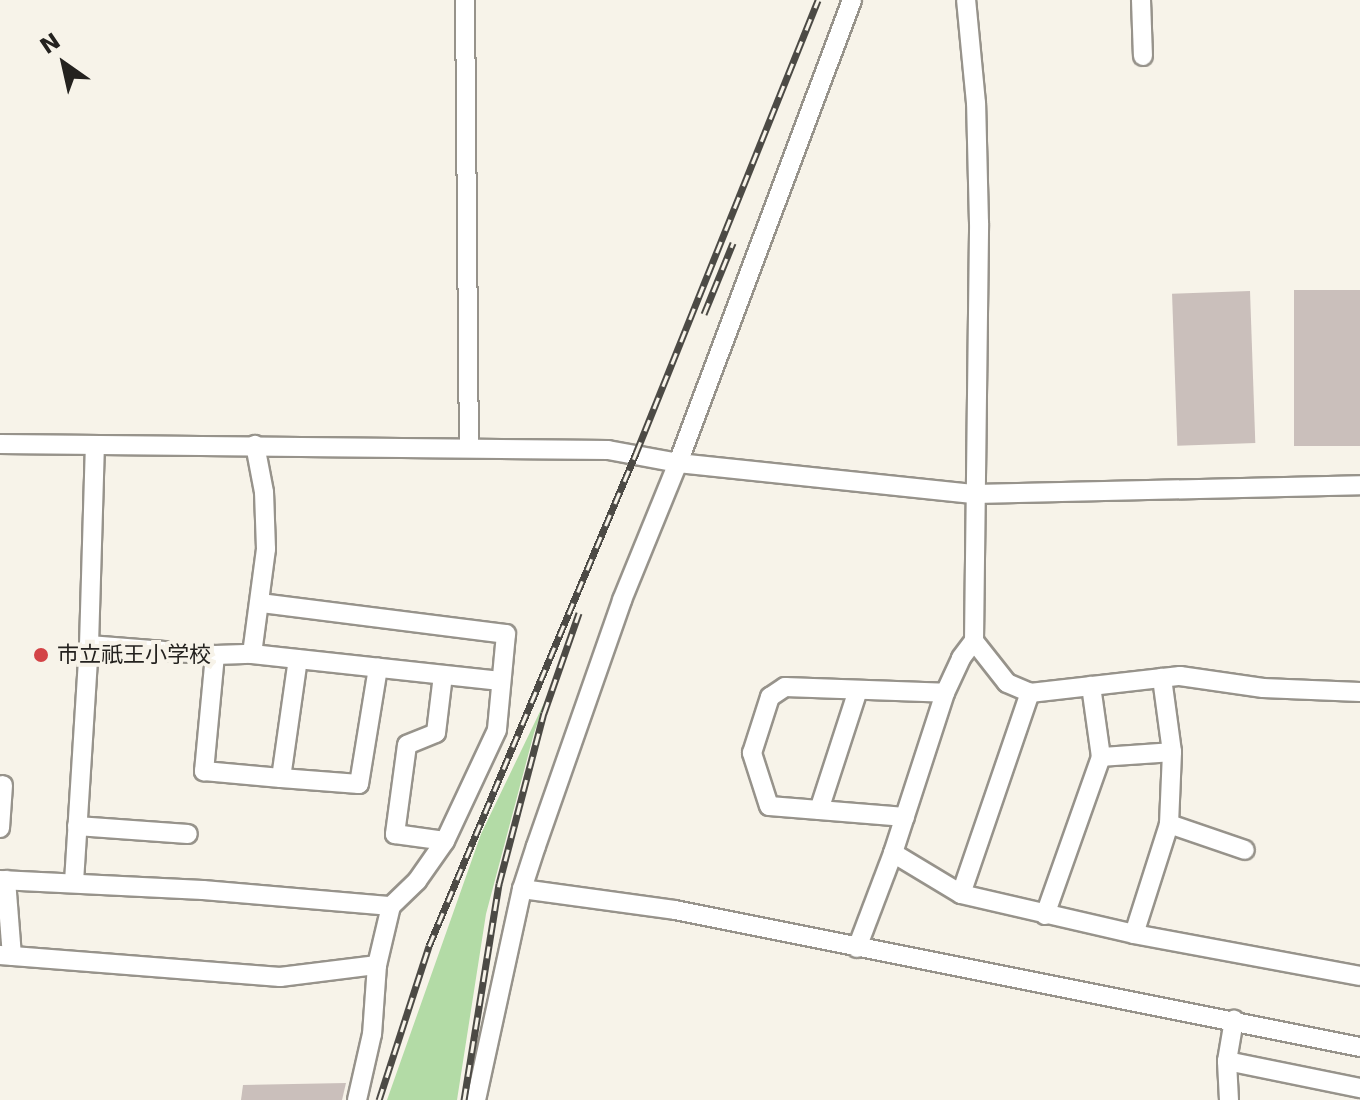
<!DOCTYPE html>
<html>
<head>
<meta charset="utf-8">
<style>
	body { margin:0 }
	#map { position:relative; width:1360px; height:1100px; overflow:hidden; background:#f7f3e9; font-family:"DejaVu Sans","Noto Sans JP",sans-serif }
	div>[style] { position:absolute }
	.green>* { inset:0; background:#b3dba6 }
	.building>* { inset:0; background:#cabfbb; transform-origin:0 0 }
	.roads { filter:drop-shadow(2px 0 #97938b) drop-shadow(-2px 0 #97938b) drop-shadow(0 2px #97938b) drop-shadow(0 -2px #97938b) }
	.minor>* { height:18px; margin:-9px; padding:0 9px; transform-origin:9px; border-radius:9px; background:#fff }
	.rail>* { height:7px; margin-top:-3.5px; transform-origin:0; background:repeating-linear-gradient(90deg,#f7f3e9 0 12px,#4c4a45 0 24px); box-sizing:border-box; border-block:2px solid #4c4a45 }
	.dots>* { width:22px; height:22px; translate:-50% -50%; box-sizing:border-box; border:4px solid #f7f3e9; border-radius:50% }
	span { translate:-50% -50%; white-space:nowrap; text-align:center; line-height:1.15; -webkit-text-stroke:8px #f7f3e9; paint-order:stroke }
	.poi-label { font-size:22px; color:#24221f }
	.left { translate:0 -50%; text-align:left }
	.north { position:absolute; left:24px; top:24px; width:80px; height:80px; -webkit-text-stroke:6px #f7f3e9; paint-order:stroke; rotate:326deg; font-size:22px; font-weight:700; line-height:32px; text-align:center; color:#24221f }
	.north::after { content:''; display:block; margin:auto; width:28px; height:36px; background:#24221f; clip-path:polygon(50% 0,100% 100%,50% 72%,0 100%) }
</style>
</head>
<body>
<div id="map">
	<div class="green">
		<i style="clip-path:polygon(547px 697px,534px 733px,486px 914px,457px 1100px,387px 1100px,481px 834px)"></i>
	</div>
	<div class="building">
		<i style="left:1360px;top:290px;width:156px;height:66px;rotate:90deg"></i>
		<i style="left:1250px;top:291px;width:152px;height:78px;rotate:88deg"></i>
		<i style="clip-path:polygon(346px 1083px,342px 1100px,241px 1100px,243px 1085px)"></i>
	</div>
	<div class="roads">
		<div class="minor">
			<i style="left:465px;top:0;width:448px;rotate:89.5deg"></i>
			<i style="left:1141px;top:0;width:56px;rotate:88deg"></i>
			<i style="left:0;top:444px;width:608px;rotate:0.57deg"></i>
			<i style="left:608px;top:450px;width:71px;rotate:10.5deg"></i>
			<i style="left:678px;top:463px;width:299px;rotate:6deg"></i>
			<i style="left:975px;top:494px;width:385px;rotate:-1.3deg"></i>
			<i style="left:261px;top:603px;width:247px;rotate:7.2deg"></i>
			<i style="left:506px;top:634px;width:96px;rotate:95.4deg"></i>
			<i style="left:497px;top:730px;width:123px;rotate:115.1deg"></i>
			<i style="left:445px;top:841px;width:49px;rotate:125deg"></i>
			<i style="left:417px;top:881px;width:36px;rotate:136deg"></i>
			<i style="left:974px;top:641px;width:53px;rotate:51.8deg"></i>
			<i style="left:1007px;top:683px;width:25px;rotate:23deg"></i>
			<i style="left:1030px;top:693px;width:151px;rotate:-6.5deg"></i>
			<i style="left:1180px;top:676px;width:84px;rotate:8.2deg"></i>
			<i style="left:1263px;top:688px;width:97px;rotate:2.4deg"></i>
			<i style="left:89px;top:645px;width:126px;rotate:4.5deg"></i>
			<i style="left:215px;top:655px;width:37px;rotate:-2deg"></i>
			<i style="left:252px;top:654px;width:250px;rotate:6.2deg"></i>
			<i style="left:252px;top:654px;width:106px;rotate:-82.4deg"></i>
			<i style="left:266px;top:549px;width:57px;rotate:-92deg"></i>
			<i style="left:264px;top:492px;width:48px;rotate:-100.8deg"></i>
			<i style="left:215px;top:655px;width:117px;rotate:95.4deg"></i>
			<i style="left:204px;top:771px;width:77px;rotate:5.2deg"></i>
			<i style="left:281px;top:778px;width:120px;rotate:-81.9deg"></i>
			<i style="left:443px;top:675px;width:58px;rotate:96.9deg"></i>
			<i style="left:436px;top:733px;width:31px;rotate:158deg"></i>
			<i style="left:407px;top:745px;width:90px;rotate:97.7deg"></i>
			<i style="left:395px;top:834px;width:50px;rotate:8deg"></i>
			<i style="left:1101px;top:757px;width:71px;rotate:-4deg"></i>
			<i style="left:281px;top:778px;width:78px;rotate:4.4deg"></i>
			<i style="left:359px;top:784px;width:118px;rotate:-80.7deg"></i>
			<i style="left:819px;top:810px;width:126px;rotate:-72deg"></i>
			<i style="left:905px;top:817px;width:136px;rotate:-175.4deg"></i>
			<i style="left:769px;top:806px;width:56px;rotate:-107.8deg"></i>
			<i style="left:752px;top:753px;width:59px;rotate:-72.2deg"></i>
			<i style="left:770px;top:697px;width:18px;rotate:-34deg"></i>
			<i style="left:785px;top:687px;width:160px;rotate:2.1deg"></i>
			<i style="left:1169px;top:824px;width:80px;rotate:18.9deg"></i>
			<i style="left:77px;top:826px;width:111px;rotate:4.1deg"></i>
			<i style="left:0;top:828px;width:43px;rotate:-86deg"></i>
			<i style="left:893px;top:853px;width:79px;rotate:31.1deg"></i>
			<i style="left:961px;top:894px;width:178px;rotate:13deg"></i>
			<i style="left:1134px;top:934px;width:230px;rotate:10.5deg"></i>
			<i style="left:0;top:880px;width:203px;rotate:2.8deg"></i>
			<i style="left:203px;top:890px;width:189px;rotate:4.9deg"></i>
			<i style="left:391px;top:906px;width:61px;rotate:103.3deg"></i>
			<i style="left:377px;top:965px;width:69px;rotate:94.1deg"></i>
			<i style="left:372px;top:1034px;width:68px;rotate:102.8deg"></i>
			<i style="left:6px;top:880px;width:76px;rotate:85.5deg"></i>
			<i style="left:74px;top:882px;width:237px;rotate:-86.4deg"></i>
			<i style="left:89px;top:645px;width:200px;rotate:-88.3deg"></i>
			<i style="left:522px;top:889px;width:154px;rotate:7.8deg"></i>
			<i style="left:675px;top:910px;width:699px;rotate:11.31deg"></i>
			<i style="left:961px;top:894px;width:213px;rotate:-71.1deg"></i>
			<i style="left:1045px;top:915px;width:168px;rotate:-70.5deg"></i>
			<i style="left:1101px;top:757px;width:72px;rotate:-98deg"></i>
			<i style="left:1134px;top:934px;width:115px;rotate:-72.3deg"></i>
			<i style="left:1169px;top:824px;width:72px;rotate:-87.6deg"></i>
			<i style="left:1172px;top:752px;width:75px;rotate:-97.7deg"></i>
			<i style="left:857px;top:948px;width:102px;rotate:-69.2deg"></i>
			<i style="left:893px;top:853px;width:168px;rotate:-72deg"></i>
			<i style="left:945px;top:693px;width:38px;rotate:-65deg"></i>
			<i style="left:961px;top:658px;width:21px;rotate:-53deg"></i>
			<i style="left:974px;top:641px;width:418px;rotate:-89.3deg"></i>
			<i style="left:979px;top:223px;width:120px;rotate:-91.4deg"></i>
			<i style="left:976px;top:103px;width:103px;rotate:-95.5deg"></i>
			<i style="left:0;top:955px;width:281px;rotate:4.5deg"></i>
			<i style="left:280px;top:977px;width:98px;rotate:-7.1deg"></i>
			<i style="left:1227px;top:1061px;width:136px;rotate:11.5deg"></i>
			<i style="left:476px;top:1100px;width:216px;rotate:-77.7deg"></i>
			<i style="left:522px;top:889px;width:45px;rotate:-72deg"></i>
			<i style="left:536px;top:846px;width:261px;rotate:-70.7deg"></i>
			<i style="left:622px;top:600px;width:148px;rotate:-67.8deg"></i>
			<i style="left:678px;top:463px;width:495px;rotate:-69.4deg"></i>
			<i style="left:1229px;top:1100px;width:39px;rotate:-93deg"></i>
			<i style="left:1227px;top:1061px;width:42px;rotate:-80.3deg"></i>
		</div>
	</div>
	<div class="rail">
		<i style="left:704px;top:314px;width:77px;rotate:-67.8deg"></i>
		<i style="left:379px;top:1100px;width:162px;rotate:-72deg"></i>
		<i style="left:429px;top:946px;width:535px;rotate:-67.22deg"></i>
		<i style="left:636px;top:453px;width:488px;rotate:-68.1deg"></i>
		<i style="left:464px;top:1100px;width:219px;rotate:-80.8deg"></i>
		<i style="left:499px;top:884px;width:177px;rotate:-75.3deg"></i>
		<i style="left:544px;top:713px;width:106px;rotate:-70.7deg"></i>
	</div>
	<div class="dots">
		<i style="left:41px;top:655px;background:#d34346"></i>
	</div>
	<div class="poi-label">
		<span class="left" style="left:57px;top:655px">市立祇王小学校</span>
	</div>
	<div class="north">N</div>
</div>
</body>
</html>
